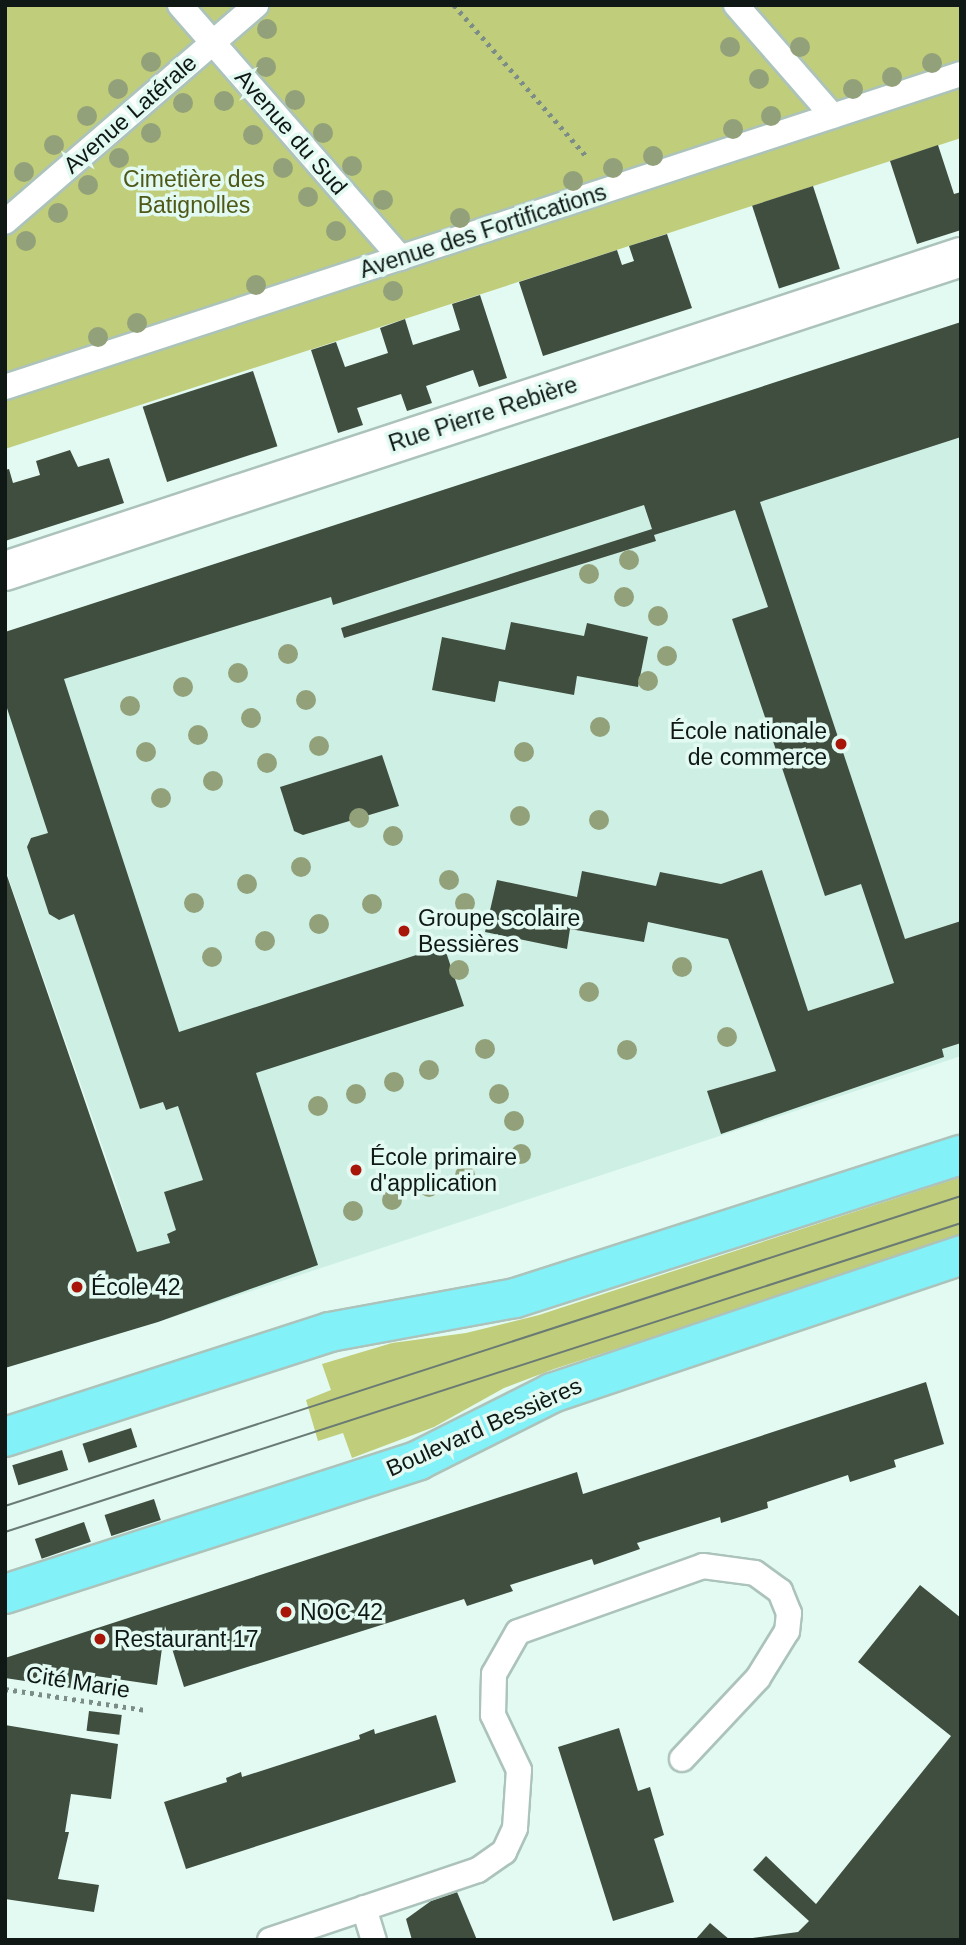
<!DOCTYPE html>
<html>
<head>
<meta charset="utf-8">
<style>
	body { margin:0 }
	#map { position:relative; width:966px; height:1945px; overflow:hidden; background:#e2faf2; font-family:Helvetica,sans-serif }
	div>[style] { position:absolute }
	.built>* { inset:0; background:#ceefe4 }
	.green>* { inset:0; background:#c0cd7a }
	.building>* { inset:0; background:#404e40; transform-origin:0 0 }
	.path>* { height:4.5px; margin-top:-2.25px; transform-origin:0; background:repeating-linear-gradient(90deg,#7c8d87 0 3.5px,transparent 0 8.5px) }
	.roads { filter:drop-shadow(2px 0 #acc3bb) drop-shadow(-2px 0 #acc3bb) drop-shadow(0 2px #acc3bb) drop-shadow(0 -2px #acc3bb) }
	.lane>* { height:24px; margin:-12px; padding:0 12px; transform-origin:12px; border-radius:12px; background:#fff }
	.street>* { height:38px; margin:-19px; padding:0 19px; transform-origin:19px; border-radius:19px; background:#fff }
	.primary>* { height:38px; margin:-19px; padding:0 19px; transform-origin:19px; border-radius:19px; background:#82f1f8 }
	.tram>* { height:2px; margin:-1px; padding:0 1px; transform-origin:1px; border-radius:1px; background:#6a7a74 }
	.trees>* { width:20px; height:20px; margin:-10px; border-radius:50%; background:#92a17a }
	.dots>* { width:19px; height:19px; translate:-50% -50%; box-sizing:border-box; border:4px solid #e2faf2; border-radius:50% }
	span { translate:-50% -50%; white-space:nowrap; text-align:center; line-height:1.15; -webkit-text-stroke:7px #e2faf2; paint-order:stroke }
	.street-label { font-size:23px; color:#0f1815 }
	.park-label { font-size:23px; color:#505817 }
	.poi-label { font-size:23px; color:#0f1815 }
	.right { translate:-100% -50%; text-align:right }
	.left { translate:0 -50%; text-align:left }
	.frame { position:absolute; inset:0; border:7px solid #0f1815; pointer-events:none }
</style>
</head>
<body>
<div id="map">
	<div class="built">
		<i style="clip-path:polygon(961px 322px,961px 1056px,158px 1322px,117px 1188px,5px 868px,5px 633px)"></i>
	</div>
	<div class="green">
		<i style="clip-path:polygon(5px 5px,961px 5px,961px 138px,5px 449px)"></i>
		<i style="clip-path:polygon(961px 1177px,961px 1238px,554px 1369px,504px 1388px,434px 1427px,352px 1458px,343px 1433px,318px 1441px,306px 1400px,331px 1390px,322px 1364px,392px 1343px,466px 1333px,539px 1315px)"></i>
	</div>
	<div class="building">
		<i style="clip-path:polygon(938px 145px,954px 194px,961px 192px,961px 230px,917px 244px,890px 161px)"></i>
		<i style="left:813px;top:186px;width:87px;height:64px;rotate:72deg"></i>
		<i style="clip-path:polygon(667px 234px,692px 308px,543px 356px,519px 282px,617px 250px,622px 265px,634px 261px,629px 246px)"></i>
		<i style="clip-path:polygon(480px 295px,507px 378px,479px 387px,473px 370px,426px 386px,432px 403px,407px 411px,401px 394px,357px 408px,363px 425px,338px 433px,311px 350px,336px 342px,345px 367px,388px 353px,380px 328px,405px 319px,413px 345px,460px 330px,452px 304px)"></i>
		<i style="clip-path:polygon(961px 322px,961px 437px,760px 502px,905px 939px,961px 921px,961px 1043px,942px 1049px,944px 1057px,721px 1134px,707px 1091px,776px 1071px,728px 939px,648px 922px,644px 942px,570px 929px,567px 949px,485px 932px,497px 880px,577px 897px,582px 871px,656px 886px,660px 872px,721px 884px,762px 870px,808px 1011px,894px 983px,861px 884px,825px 896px,732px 619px,768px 607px,735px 510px,654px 535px,656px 541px,344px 638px,341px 628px,652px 529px,644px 505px,333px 605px,331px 597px,64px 679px,179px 1032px,444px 946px,464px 1006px,256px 1073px,318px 1265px,158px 1322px,5px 1368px,5px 870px,137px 1252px,170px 1243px,167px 1234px,176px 1230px,164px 1192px,203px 1180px,178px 1106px,166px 1110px,163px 1102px,140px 1109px,74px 914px,59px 920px,49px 914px,27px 847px,31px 838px,48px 833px,5px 702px,5px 632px)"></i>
		<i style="left:253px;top:371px;width:79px;height:116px;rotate:72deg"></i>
		<i style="clip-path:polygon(70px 450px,78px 467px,109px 458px,124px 503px,5px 541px,5px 470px,9px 469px,13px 483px,40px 475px,36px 461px)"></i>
		<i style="clip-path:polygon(511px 622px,584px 636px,587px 623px,648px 637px,638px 687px,577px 676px,574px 695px,499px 681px,495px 702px,432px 690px,442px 637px,505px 650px)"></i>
		<i style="clip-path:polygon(382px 755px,399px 806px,303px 835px,294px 831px,280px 787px)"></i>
		<i style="clip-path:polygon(926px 1382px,944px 1444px,894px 1460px,896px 1467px,850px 1482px,848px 1475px,767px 1502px,768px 1508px,721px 1523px,720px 1517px,637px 1543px,640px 1549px,594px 1565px,592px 1559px,510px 1585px,513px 1591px,467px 1606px,464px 1599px,184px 1687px,165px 1626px,157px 1685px,96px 1676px,91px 1691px,5px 1678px,5px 1658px,577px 1472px,583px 1494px)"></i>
		<i style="left:131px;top:1428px;width:20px;height:51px;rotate:72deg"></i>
		<i style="left:62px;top:1450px;width:21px;height:52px;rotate:73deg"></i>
		<i style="left:154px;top:1499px;width:22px;height:52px;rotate:72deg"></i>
		<i style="left:84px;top:1522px;width:21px;height:52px;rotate:71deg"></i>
		<i style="clip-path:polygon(920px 1585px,961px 1618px,961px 1940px,737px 1940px,798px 1932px,809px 1921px,753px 1870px,766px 1856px,816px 1904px,951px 1736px,858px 1662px)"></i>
		<i style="left:89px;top:1711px;width:33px;height:20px;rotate:7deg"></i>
		<i style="clip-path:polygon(436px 1715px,456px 1782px,186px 1869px,164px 1802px,227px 1782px,226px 1778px,241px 1772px,242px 1777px,360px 1739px,359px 1735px,374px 1729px,375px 1734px)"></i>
		<i style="clip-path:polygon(5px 1725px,118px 1744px,111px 1799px,71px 1794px,65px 1832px,69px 1832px,58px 1879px,99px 1885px,94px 1912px,5px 1899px)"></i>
		<i style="clip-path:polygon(619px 1728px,638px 1791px,650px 1787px,664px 1835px,654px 1839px,674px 1902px,613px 1921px,558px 1747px)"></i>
		<i style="clip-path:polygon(457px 1892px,477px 1940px,412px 1940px,406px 1919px,431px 1901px)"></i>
		<i style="clip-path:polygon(710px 1923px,730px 1940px,695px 1940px)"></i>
	</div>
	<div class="path">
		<i style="left:454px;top:5px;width:203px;rotate:48.8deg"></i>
		<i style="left:5px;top:1689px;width:143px;rotate:8.5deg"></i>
	</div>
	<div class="roads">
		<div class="lane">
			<i style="left:180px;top:5px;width:336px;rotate:48.9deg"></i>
			<i style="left:736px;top:5px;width:147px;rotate:48.9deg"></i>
			<i style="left:5px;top:222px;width:332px;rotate:-40.8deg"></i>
			<i style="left:5px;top:387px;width:1006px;rotate:-18.13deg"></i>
			<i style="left:364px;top:1908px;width:34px;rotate:73deg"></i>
			<i style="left:270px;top:1940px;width:219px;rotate:-18.6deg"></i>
			<i style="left:478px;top:1870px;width:32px;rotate:-35deg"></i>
			<i style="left:504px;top:1852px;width:26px;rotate:-65deg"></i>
			<i style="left:515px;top:1828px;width:58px;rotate:-86.1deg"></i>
			<i style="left:519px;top:1770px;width:61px;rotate:-115.3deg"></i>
			<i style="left:493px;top:1715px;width:41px;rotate:-88.6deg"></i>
			<i style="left:494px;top:1674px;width:48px;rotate:-60.3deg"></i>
			<i style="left:518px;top:1632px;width:196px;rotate:-19.6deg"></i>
			<i style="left:703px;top:1566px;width:52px;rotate:7.7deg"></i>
			<i style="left:755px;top:1573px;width:31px;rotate:36deg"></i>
			<i style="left:780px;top:1591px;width:24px;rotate:68deg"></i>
			<i style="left:789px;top:1613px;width:18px;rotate:96deg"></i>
			<i style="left:787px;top:1631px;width:55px;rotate:121.7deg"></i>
			<i style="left:758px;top:1678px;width:111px;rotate:133.2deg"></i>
		</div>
		<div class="street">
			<i style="left:5px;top:571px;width:1006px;rotate:-18.18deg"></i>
		</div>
		<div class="primary">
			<i style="left:5px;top:1437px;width:342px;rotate:-17.9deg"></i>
			<i style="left:330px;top:1332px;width:188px;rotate:-10.4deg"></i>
			<i style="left:515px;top:1298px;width:468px;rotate:-17.8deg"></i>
			<i style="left:5px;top:1594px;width:435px;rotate:-17.9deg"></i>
			<i style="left:419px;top:1460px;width:149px;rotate:-26.7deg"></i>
			<i style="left:552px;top:1393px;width:432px;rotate:-18.6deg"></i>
		</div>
	</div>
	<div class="tram">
		<i style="left:5px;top:1506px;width:1005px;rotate:-17.97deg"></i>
		<i style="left:5px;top:1532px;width:1005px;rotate:-17.91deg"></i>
	</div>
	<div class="trees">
		<i style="left:267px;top:29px"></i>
		<i style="left:730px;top:47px"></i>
		<i style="left:800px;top:47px"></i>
		<i style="left:151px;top:62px"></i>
		<i style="left:932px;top:63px"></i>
		<i style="left:266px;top:67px"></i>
		<i style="left:892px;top:77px"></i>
		<i style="left:759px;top:79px"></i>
		<i style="left:118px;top:89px"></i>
		<i style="left:853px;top:89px"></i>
		<i style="left:295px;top:100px"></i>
		<i style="left:224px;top:101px"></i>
		<i style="left:183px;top:103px"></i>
		<i style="left:87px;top:116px"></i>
		<i style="left:771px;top:116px"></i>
		<i style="left:733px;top:129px"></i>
		<i style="left:151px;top:133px"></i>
		<i style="left:323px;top:133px"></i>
		<i style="left:253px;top:135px"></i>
		<i style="left:54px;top:145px"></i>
		<i style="left:653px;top:156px"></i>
		<i style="left:119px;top:158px"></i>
		<i style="left:352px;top:166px"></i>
		<i style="left:283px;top:168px"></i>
		<i style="left:613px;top:168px"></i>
		<i style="left:24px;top:172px"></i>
		<i style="left:573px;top:181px"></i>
		<i style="left:88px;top:185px"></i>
		<i style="left:308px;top:197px"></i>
		<i style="left:383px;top:200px"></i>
		<i style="left:58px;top:213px"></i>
		<i style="left:460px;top:218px"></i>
		<i style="left:336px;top:231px"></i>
		<i style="left:26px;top:241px"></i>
		<i style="left:256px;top:285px"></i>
		<i style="left:393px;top:291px"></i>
		<i style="left:137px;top:323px"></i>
		<i style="left:98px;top:337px"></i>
		<i style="left:629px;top:560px"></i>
		<i style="left:589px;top:574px"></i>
		<i style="left:624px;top:597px"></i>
		<i style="left:658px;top:616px"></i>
		<i style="left:288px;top:654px"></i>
		<i style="left:667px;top:656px"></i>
		<i style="left:238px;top:673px"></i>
		<i style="left:648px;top:681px"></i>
		<i style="left:183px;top:687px"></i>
		<i style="left:306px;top:700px"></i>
		<i style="left:130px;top:706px"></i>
		<i style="left:251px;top:718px"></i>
		<i style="left:600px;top:727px"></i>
		<i style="left:198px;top:735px"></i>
		<i style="left:319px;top:746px"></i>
		<i style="left:146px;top:752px"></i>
		<i style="left:524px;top:752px"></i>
		<i style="left:267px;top:763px"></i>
		<i style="left:213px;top:781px"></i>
		<i style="left:161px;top:798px"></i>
		<i style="left:520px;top:816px"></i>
		<i style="left:359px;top:818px"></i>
		<i style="left:599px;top:820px"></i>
		<i style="left:393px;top:836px"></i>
		<i style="left:301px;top:867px"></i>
		<i style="left:449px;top:880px"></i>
		<i style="left:247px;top:884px"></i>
		<i style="left:194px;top:903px"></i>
		<i style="left:465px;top:903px"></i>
		<i style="left:372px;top:904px"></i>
		<i style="left:319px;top:924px"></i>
		<i style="left:265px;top:941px"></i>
		<i style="left:212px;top:957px"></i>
		<i style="left:682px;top:967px"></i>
		<i style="left:459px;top:970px"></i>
		<i style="left:589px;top:992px"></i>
		<i style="left:727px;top:1037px"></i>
		<i style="left:485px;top:1049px"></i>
		<i style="left:627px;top:1050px"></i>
		<i style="left:429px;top:1070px"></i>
		<i style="left:394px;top:1082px"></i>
		<i style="left:356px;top:1094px"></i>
		<i style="left:499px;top:1094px"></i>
		<i style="left:318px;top:1106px"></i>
		<i style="left:514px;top:1121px"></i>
		<i style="left:521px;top:1154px"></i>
		<i style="left:465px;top:1175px"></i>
		<i style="left:429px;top:1187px"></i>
		<i style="left:392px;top:1200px"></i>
		<i style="left:353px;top:1211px"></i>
	</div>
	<div class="dots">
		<i style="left:841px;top:744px;background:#a8160a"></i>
		<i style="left:404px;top:931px;background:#a8160a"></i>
		<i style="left:356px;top:1170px;background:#a8160a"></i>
		<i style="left:77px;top:1287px;background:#a8160a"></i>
		<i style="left:286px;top:1612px;background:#a8160a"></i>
		<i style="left:100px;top:1639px;background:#a8160a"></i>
	</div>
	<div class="street-label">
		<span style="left:130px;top:114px;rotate:-41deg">Avenue Latérale</span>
		<span style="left:291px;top:132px;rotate:49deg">Avenue du Sud</span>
		<span style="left:483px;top:231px;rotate:-18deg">Avenue des Fortifications</span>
		<span style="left:483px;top:414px;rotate:-18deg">Rue Pierre Rebière</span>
		<span style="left:484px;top:1427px;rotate:-24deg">Boulevard Bessières</span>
		<span style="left:78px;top:1682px;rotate:9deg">Cité Marie</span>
	</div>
	<div class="park-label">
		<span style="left:194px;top:192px">Cimetière des<br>Batignolles</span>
	</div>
	<div class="poi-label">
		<span class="right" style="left:827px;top:744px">École nationale<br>de commerce</span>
		<span class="left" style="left:418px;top:931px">Groupe scolaire<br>Bessières</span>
		<span class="left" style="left:370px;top:1170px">École primaire<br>d'application</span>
		<span class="left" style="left:91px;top:1287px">École 42</span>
		<span class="left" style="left:300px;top:1612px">NOC 42</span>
		<span class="left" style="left:114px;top:1639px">Restaurant 17</span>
	</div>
	<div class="frame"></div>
</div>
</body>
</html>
